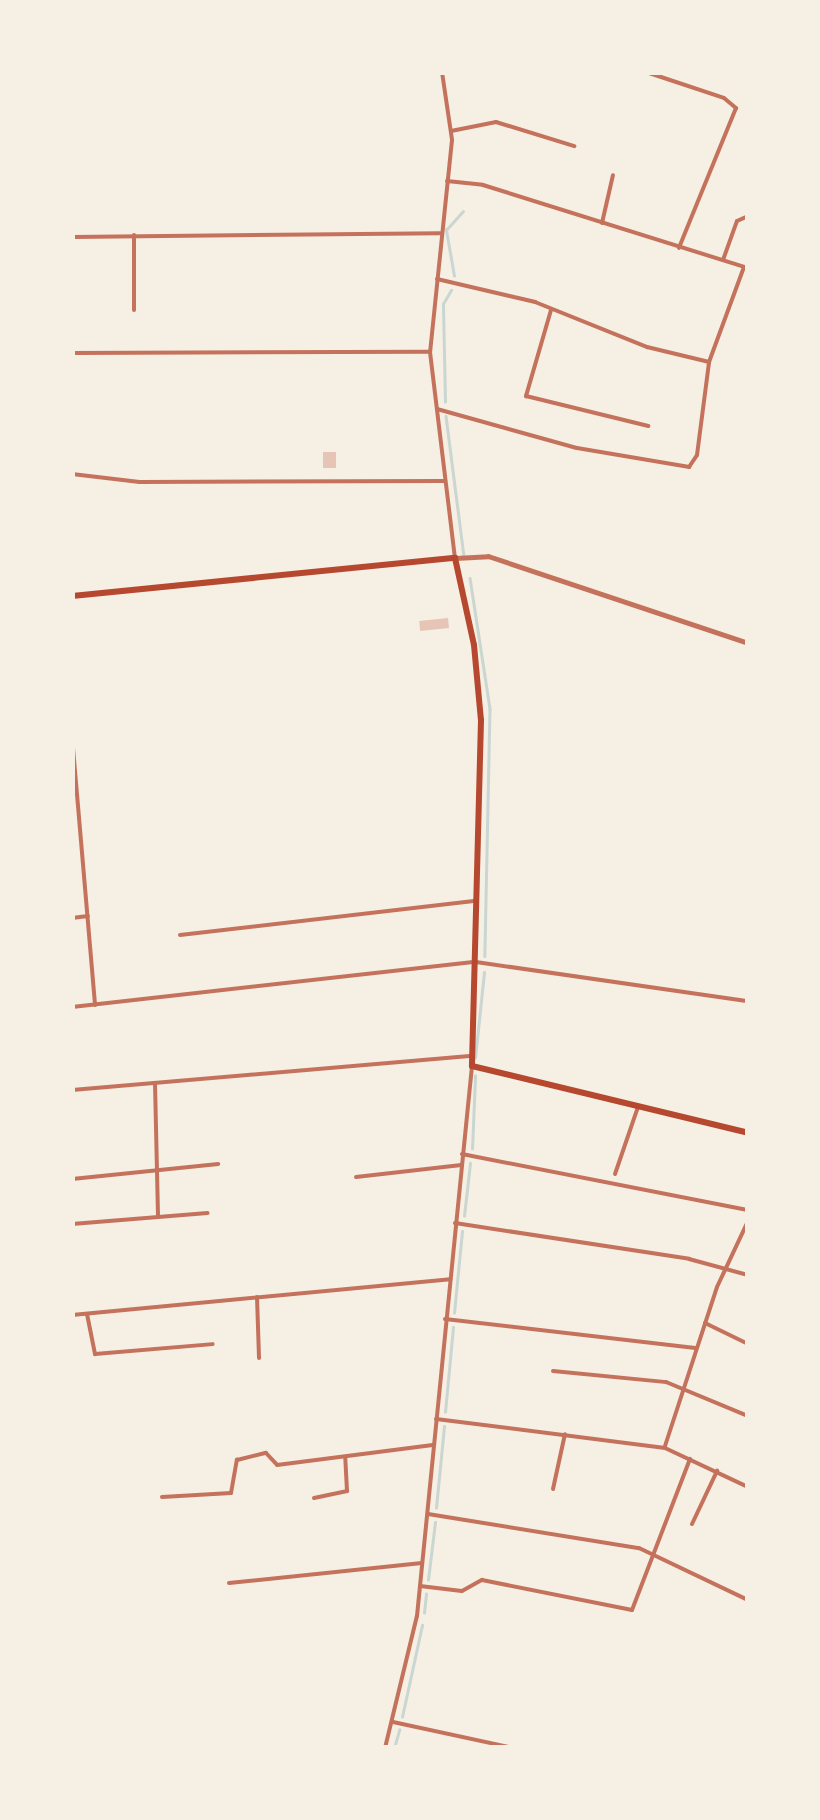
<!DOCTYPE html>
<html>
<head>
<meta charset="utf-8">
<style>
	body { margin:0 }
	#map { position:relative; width:820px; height:1820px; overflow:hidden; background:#f6efe4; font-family:Merriweather,serif }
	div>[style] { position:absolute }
	.stream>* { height:2.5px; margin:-1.25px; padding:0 1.25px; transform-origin:1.25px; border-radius:1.25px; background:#c9d6d2 }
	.building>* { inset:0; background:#e6c5b7; transform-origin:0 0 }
	.minor>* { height:4px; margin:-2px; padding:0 2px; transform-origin:2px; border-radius:2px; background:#c5725c }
	.tertiary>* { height:5px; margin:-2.5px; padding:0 2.5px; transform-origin:2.5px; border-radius:2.5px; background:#c5725c }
	.primary>* { height:6px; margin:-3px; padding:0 3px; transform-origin:3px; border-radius:3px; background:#b5482f }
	span { translate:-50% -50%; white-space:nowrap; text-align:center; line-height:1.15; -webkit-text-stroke:8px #f6efe4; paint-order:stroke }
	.frame { position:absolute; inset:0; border:75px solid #f6efe4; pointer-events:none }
</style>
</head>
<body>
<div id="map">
	<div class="stream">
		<i style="left:454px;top:276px;width:47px;rotate:-99.9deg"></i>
		<i style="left:446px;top:230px;width:25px;rotate:-48deg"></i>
		<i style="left:445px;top:402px;width:98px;rotate:-91.2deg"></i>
		<i style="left:443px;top:304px;width:16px;rotate:-60deg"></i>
		<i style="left:446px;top:416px;width:142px;rotate:82.7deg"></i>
		<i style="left:470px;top:578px;width:133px;rotate:81.3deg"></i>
		<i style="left:490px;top:709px;width:247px;rotate:91.2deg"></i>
		<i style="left:475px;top:1058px;width:86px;rotate:-84deg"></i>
		<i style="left:472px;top:1149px;width:73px;rotate:-87.6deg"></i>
		<i style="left:464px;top:1216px;width:53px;rotate:-83.5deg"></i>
		<i style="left:454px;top:1313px;width:82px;rotate:-84.4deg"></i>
		<i style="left:445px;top:1412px;width:85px;rotate:-84.6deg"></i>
		<i style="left:436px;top:1508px;width:82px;rotate:-84.4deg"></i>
		<i style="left:428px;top:1580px;width:58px;rotate:-83.1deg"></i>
		<i style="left:424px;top:1613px;width:19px;rotate:-84deg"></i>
		<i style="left:402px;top:1717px;width:94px;rotate:-77.7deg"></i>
		<i style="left:394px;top:1748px;width:19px;rotate:-74deg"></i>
	</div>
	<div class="building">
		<i style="left:323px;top:452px;width:13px;height:16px"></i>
		<i style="left:448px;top:618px;width:10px;height:29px;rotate:84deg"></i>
	</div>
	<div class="minor">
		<i style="left:442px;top:72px;width:69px;rotate:81.6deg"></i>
		<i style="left:452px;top:140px;width:213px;rotate:95.9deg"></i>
		<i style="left:430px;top:352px;width:208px;rotate:83.1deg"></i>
		<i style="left:646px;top:72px;width:82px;rotate:18.4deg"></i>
		<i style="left:724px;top:98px;width:16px;rotate:40deg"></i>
		<i style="left:736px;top:108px;width:151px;rotate:112.2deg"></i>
		<i style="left:451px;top:131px;width:46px;rotate:-11.3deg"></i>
		<i style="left:496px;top:122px;width:82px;rotate:17.1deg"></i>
		<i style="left:447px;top:181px;width:36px;rotate:6deg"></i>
		<i style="left:483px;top:185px;width:278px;rotate:17.4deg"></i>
		<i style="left:602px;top:223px;width:49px;rotate:-77.1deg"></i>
		<i style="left:134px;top:235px;width:75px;rotate:90deg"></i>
		<i style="left:72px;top:237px;width:368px;rotate:-0.6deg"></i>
		<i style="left:723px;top:260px;width:41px;rotate:-70.3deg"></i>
		<i style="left:737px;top:221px;width:12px;rotate:-24deg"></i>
		<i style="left:437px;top:279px;width:101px;rotate:13.2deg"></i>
		<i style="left:535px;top:302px;width:121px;rotate:21.9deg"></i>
		<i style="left:647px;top:347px;width:64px;rotate:13.6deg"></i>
		<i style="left:551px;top:310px;width:90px;rotate:106.2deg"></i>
		<i style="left:526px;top:396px;width:126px;rotate:13.8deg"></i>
		<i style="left:72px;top:353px;width:358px;rotate:-0.2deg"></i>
		<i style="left:437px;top:409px;width:145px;rotate:15.6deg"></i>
		<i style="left:577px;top:448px;width:114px;rotate:9.6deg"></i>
		<i style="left:689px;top:467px;width:14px;rotate:-56deg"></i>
		<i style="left:697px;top:455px;width:94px;rotate:-82.6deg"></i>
		<i style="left:709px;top:362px;width:101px;rotate:-69.8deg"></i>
		<i style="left:72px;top:474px;width:68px;rotate:6.7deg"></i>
		<i style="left:140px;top:482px;width:304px;rotate:-0.2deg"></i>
		<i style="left:72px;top:736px;width:270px;rotate:85.1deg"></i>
		<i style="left:72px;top:918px;width:16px;rotate:-7deg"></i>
		<i style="left:180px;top:935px;width:298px;rotate:-6.6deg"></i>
		<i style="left:72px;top:1007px;width:406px;rotate:-6.4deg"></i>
		<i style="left:476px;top:962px;width:275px;rotate:8.2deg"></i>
		<i style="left:155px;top:1083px;width:134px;rotate:88.7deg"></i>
		<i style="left:72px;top:1090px;width:399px;rotate:-4.9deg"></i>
		<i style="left:462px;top:1154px;width:291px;rotate:11.1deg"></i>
		<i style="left:615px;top:1174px;width:71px;rotate:-71.1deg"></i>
		<i style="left:356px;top:1177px;width:106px;rotate:-6.5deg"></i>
		<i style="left:72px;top:1179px;width:147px;rotate:-5.9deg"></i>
		<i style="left:455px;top:1223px;width:237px;rotate:8.7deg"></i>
		<i style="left:689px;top:1259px;width:61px;rotate:15.2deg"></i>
		<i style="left:72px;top:1224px;width:136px;rotate:-4.6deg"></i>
		<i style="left:257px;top:1297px;width:61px;rotate:88.1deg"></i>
		<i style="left:87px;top:1314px;width:41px;rotate:78.7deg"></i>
		<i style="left:95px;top:1354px;width:118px;rotate:-4.8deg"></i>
		<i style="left:72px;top:1315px;width:380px;rotate:-5.4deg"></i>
		<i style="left:445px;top:1319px;width:252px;rotate:6.6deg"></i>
		<i style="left:705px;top:1323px;width:48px;rotate:26deg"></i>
		<i style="left:553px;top:1371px;width:114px;rotate:5.6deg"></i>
		<i style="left:666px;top:1382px;width:89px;rotate:22.5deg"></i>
		<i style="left:436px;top:1419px;width:231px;rotate:7.2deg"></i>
		<i style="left:665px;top:1448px;width:92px;rotate:25.2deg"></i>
		<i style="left:665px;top:1446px;width:167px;rotate:-71.9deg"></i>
		<i style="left:717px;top:1287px;width:73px;rotate:-64.8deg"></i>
		<i style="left:553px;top:1489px;width:56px;rotate:-77.7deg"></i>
		<i style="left:162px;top:1497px;width:69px;rotate:-3.3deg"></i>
		<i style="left:231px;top:1493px;width:34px;rotate:-80deg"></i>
		<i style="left:237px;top:1460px;width:30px;rotate:-14deg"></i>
		<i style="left:266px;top:1453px;width:16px;rotate:47deg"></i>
		<i style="left:277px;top:1465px;width:157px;rotate:-7.3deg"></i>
		<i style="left:314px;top:1498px;width:34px;rotate:-12deg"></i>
		<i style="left:347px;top:1491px;width:34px;rotate:-93deg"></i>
		<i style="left:428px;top:1514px;width:214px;rotate:9.2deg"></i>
		<i style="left:639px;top:1548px;width:121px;rotate:25.5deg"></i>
		<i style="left:692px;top:1524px;width:59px;rotate:-64.7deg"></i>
		<i style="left:229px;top:1583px;width:194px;rotate:-5.9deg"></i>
		<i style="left:420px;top:1586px;width:42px;rotate:6.8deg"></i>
		<i style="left:462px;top:1591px;width:23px;rotate:-29deg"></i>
		<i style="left:482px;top:1580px;width:153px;rotate:11.3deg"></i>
		<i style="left:632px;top:1610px;width:162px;rotate:-69deg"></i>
		<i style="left:393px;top:1722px;width:123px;rotate:12.2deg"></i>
		<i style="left:385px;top:1748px;width:136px;rotate:-76.4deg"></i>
		<i style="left:417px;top:1616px;width:553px;rotate:-84.29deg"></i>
		<i style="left:746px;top:1748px;width:3px;rotate:-45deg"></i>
	</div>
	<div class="tertiary">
		<i style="left:455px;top:558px;width:33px;rotate:-3deg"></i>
		<i style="left:488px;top:556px;width:274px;rotate:18.5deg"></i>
	</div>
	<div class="primary">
		<i style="left:72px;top:596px;width:385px;rotate:-5.7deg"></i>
		<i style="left:455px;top:558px;width:89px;rotate:77.7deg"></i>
		<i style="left:474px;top:645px;width:75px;rotate:84.7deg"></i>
		<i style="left:481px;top:720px;width:346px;rotate:91.5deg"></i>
		<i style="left:472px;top:1066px;width:284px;rotate:13.6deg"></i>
	</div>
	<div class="frame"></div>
</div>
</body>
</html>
